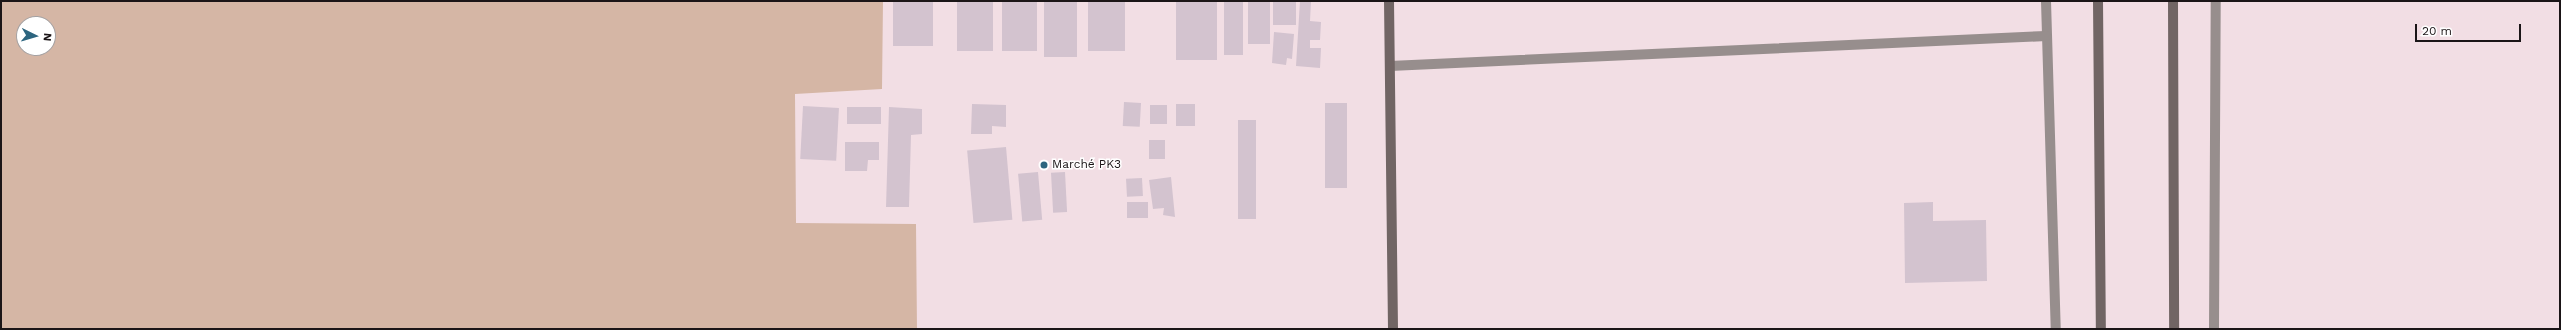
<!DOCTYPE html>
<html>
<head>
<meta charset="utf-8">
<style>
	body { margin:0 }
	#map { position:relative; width:2561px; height:330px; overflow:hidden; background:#f2dee4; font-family:"Work Sans",sans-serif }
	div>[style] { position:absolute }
	.green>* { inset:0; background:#d5b6a5 }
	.building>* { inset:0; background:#d3c3cf; transform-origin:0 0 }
	.street>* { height:10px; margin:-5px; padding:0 5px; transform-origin:5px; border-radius:5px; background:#978e8d }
	.secondary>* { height:10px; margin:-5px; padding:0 5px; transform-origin:5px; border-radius:5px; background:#716564 }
	.dots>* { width:11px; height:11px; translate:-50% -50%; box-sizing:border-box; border:2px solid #fff; border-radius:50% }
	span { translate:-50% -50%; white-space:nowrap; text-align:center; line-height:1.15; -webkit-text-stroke:3px #fff; paint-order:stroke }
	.poi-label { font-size:12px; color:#1b1517 }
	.left { translate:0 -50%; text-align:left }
	.frame { position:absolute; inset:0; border:2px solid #1b1517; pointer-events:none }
	.north { position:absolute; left:16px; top:16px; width:40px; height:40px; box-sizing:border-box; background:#fff; border:1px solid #a4a1a2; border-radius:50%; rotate:95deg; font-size:11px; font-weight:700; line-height:16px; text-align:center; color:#1b1517 }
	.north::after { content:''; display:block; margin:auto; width:14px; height:18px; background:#2d657f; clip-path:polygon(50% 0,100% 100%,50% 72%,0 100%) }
	.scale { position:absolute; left:2415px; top:24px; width:106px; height:18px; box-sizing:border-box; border:2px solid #1b1517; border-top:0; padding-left:5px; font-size:12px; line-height:14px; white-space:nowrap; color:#1b1517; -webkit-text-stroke:3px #fff; paint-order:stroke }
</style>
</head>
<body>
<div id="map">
	<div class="green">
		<i style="clip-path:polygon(evenodd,1px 1px,883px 1px,882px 89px,795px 94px,796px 223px,916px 224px,917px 329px,1px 329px,1px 1px,24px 24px,48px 24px,48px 48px,24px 48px,24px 24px)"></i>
	</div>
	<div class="building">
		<i style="left:893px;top:1px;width:40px;height:45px"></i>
		<i style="left:957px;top:1px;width:36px;height:50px"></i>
		<i style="left:1002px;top:1px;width:35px;height:50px"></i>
		<i style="left:1044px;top:1px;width:33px;height:56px"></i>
		<i style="left:1088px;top:1px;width:37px;height:50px"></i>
		<i style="left:1176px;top:1px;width:41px;height:59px"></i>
		<i style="left:1224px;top:1px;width:19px;height:54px"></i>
		<i style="left:1248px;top:1px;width:22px;height:43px"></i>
		<i style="left:1273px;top:1px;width:23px;height:24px"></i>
		<i style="clip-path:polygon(1300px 1px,1311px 1px,1310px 21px,1321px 22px,1320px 40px,1310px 40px,1310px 48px,1321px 48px,1320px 68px,1296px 66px)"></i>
		<i style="clip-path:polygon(1274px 32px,1294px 34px,1292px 59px,1287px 58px,1286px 65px,1272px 63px)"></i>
		<i style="left:1124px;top:102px;width:17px;height:24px;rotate:3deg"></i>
		<i style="left:1325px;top:103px;width:22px;height:85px"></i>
		<i style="clip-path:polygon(972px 104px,1006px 105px,1006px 127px,992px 126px,992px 134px,971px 134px)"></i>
		<i style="left:1176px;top:104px;width:19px;height:22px"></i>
		<i style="left:1150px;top:105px;width:17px;height:19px"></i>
		<i style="left:803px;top:106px;width:36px;height:53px;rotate:3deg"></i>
		<i style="left:847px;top:107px;width:34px;height:17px"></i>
		<i style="clip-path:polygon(889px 107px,922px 109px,922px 134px,911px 135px,909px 207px,886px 207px)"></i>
		<i style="left:1238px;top:120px;width:18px;height:99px"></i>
		<i style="left:1149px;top:140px;width:16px;height:19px"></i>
		<i style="clip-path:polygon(845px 142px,879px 142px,879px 160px,868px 160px,867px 171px,845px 171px)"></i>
		<i style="left:1006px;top:147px;width:73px;height:39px;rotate:85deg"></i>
		<i style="left:1038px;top:172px;width:48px;height:20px;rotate:85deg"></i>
		<i style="left:1065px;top:172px;width:40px;height:14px;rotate:87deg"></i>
		<i style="clip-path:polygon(1171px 177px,1175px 217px,1163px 215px,1164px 208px,1153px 209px,1149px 180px)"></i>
		<i style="left:1142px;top:178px;width:18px;height:16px;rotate:87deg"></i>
		<i style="left:1127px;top:202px;width:21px;height:16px"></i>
		<i style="clip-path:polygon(1933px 202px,1933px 221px,1986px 220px,1987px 281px,1905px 283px,1904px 203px)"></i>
	</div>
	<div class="street">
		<i style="left:2046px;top:1px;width:328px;rotate:88.3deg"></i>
		<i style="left:1390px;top:66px;width:657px;rotate:-2.62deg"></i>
		<i style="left:2214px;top:329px;width:328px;rotate:-89.7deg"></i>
	</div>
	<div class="secondary">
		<i style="left:1389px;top:1px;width:328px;rotate:89.3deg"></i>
		<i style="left:2098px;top:1px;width:328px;rotate:89.5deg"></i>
		<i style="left:2173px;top:1px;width:328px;rotate:89.8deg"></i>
	</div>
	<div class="dots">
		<i style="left:1044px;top:165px;background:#2d657f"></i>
	</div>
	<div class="poi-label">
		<span class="left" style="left:1052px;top:165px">Marché PK3</span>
	</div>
	<div class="frame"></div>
	<div class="north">N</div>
	<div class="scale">20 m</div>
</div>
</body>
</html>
